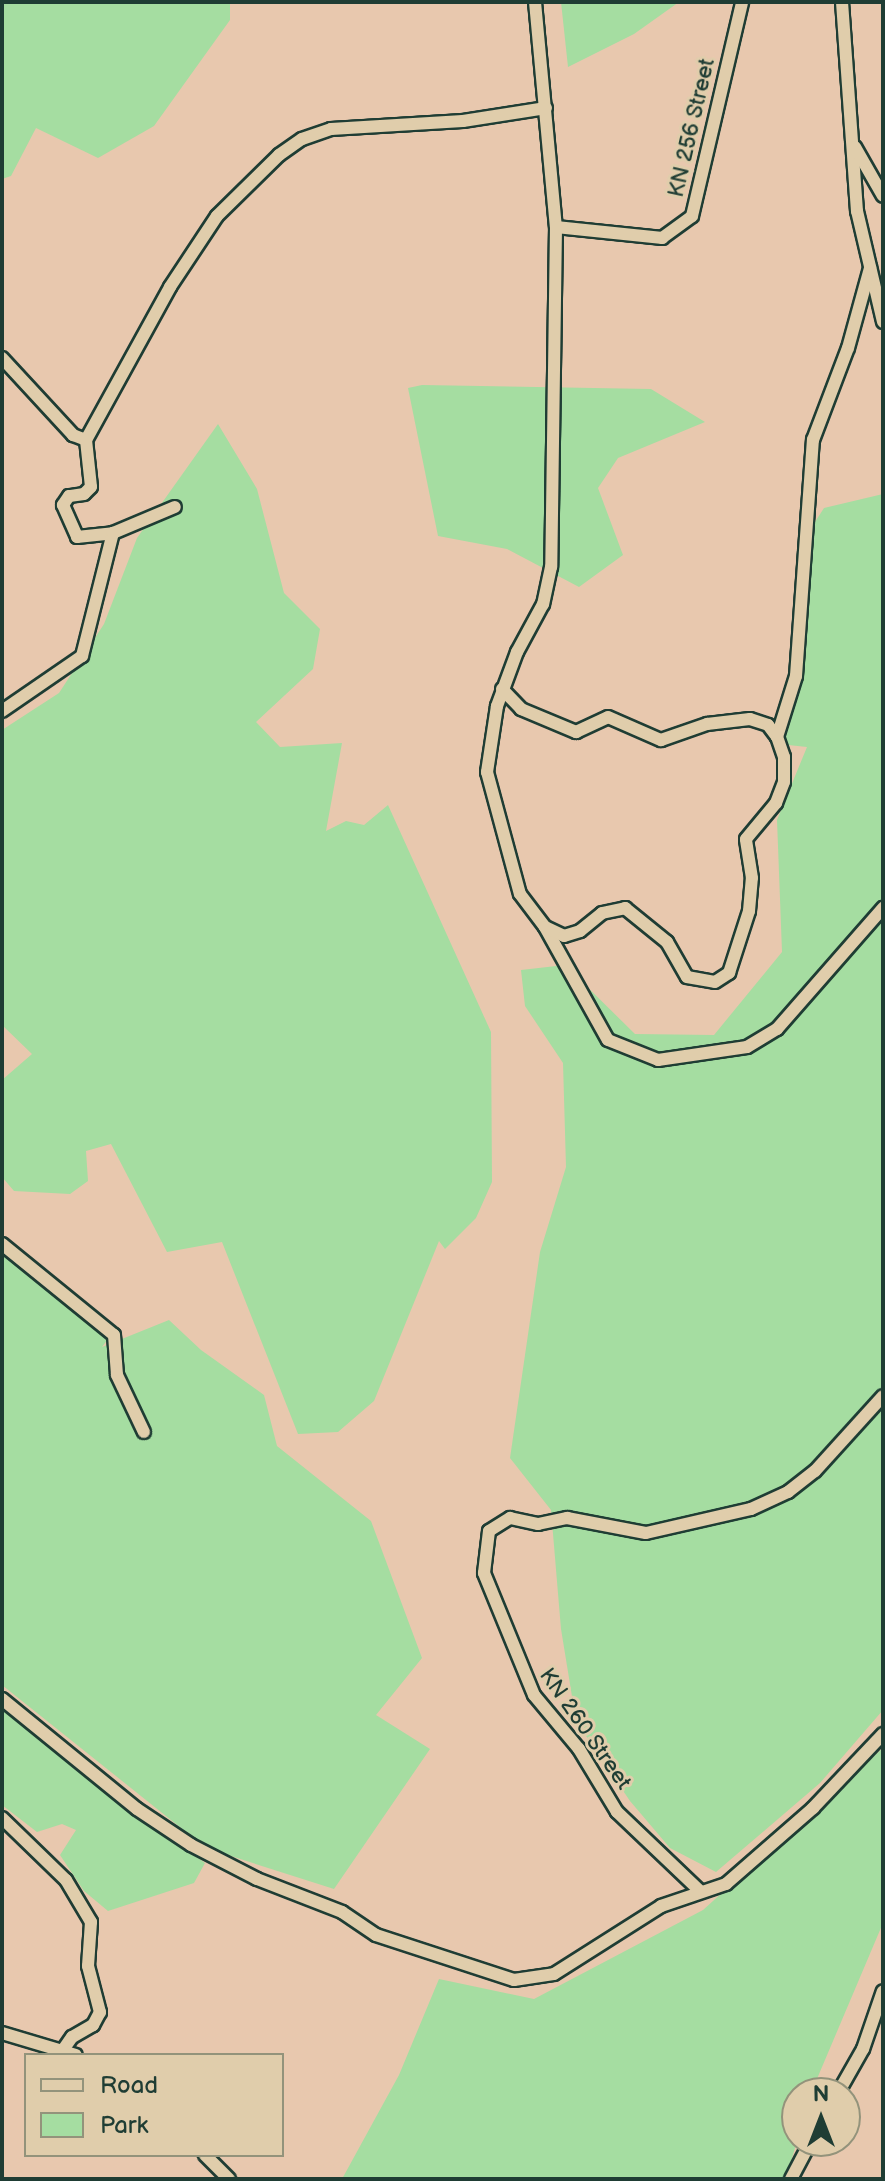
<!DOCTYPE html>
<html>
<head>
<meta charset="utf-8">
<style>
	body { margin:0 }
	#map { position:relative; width:885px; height:2181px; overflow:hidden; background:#e8c8ae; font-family:"Balsamiq Sans",sans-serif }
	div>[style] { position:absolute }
	.green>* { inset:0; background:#a5dda1 }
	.roads { filter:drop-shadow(2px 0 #1f3d34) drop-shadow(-2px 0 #1f3d34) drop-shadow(0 2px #1f3d34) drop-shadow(0 -2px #1f3d34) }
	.minor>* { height:12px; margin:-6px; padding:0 6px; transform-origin:6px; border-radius:6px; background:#e0cdab }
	span { translate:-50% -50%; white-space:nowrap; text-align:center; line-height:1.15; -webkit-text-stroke:6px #e0cdab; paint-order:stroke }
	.street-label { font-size:22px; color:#1f3d34 }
	.frame { position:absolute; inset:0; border:4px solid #1f3d34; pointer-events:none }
	.legend { position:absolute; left:24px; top:2053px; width:260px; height:104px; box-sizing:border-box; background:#e0cdab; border:2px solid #93937b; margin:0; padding:10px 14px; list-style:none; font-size:24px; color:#1f3d34 }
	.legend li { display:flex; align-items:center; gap:16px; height:40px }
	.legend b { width:40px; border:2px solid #93937b }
	.north { position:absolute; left:781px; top:2077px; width:80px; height:80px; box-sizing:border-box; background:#e0cdab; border:2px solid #93937b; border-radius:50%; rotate:0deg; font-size:22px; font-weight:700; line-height:32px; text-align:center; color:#1f3d34 }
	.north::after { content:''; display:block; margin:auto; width:28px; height:36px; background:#1f3d34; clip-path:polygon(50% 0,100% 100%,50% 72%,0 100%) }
</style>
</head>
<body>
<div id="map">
	<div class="green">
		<i style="clip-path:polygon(2px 2px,230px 2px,230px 20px,154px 126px,98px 158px,36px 128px,11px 176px,2px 179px)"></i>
		<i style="clip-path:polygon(561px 2px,679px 2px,634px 34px,568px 67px)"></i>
		<i style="clip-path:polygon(422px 385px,651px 389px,705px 422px,618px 458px,598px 488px,623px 555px,579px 587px,507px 549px,438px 536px,408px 388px)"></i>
		<i style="clip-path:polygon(218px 424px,257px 489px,284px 593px,320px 629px,313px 669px,256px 722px,280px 747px,342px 743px,326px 831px,346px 821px,364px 825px,388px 805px,491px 1032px,492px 1182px,476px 1218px,445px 1249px,439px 1241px,374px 1401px,338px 1432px,298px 1434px,222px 1242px,167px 1252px,111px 1144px,86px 1151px,88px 1181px,70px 1194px,14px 1191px,2px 1177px,2px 1080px,32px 1054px,2px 1025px,2px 730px,59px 693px,104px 624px,137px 538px)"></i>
		<i style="clip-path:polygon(883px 494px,883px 1710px,820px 1783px,716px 1872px,670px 1848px,630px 1801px,576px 1721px,561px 1629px,551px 1510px,510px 1458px,540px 1252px,566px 1167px,563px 1063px,525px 1006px,521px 970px,565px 965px,635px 1034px,714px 1035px,782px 952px,777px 820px,807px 747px,779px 744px,797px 697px,813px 525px,824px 508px)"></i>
		<i style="clip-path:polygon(2px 1251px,108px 1339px,102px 1347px,169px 1320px,201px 1350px,264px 1395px,277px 1446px,371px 1521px,422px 1658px,376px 1715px,430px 1749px,334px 1889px,206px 1848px,2px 1685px)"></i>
		<i style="clip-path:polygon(2px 1708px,205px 1863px,194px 1883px,108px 1911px,84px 1891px,60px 1855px,76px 1830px,62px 1824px,37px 1832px,2px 1805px)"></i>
		<i style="clip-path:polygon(883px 1748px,883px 1923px,811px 2093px,797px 2093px,797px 2141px,786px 2179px,342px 2179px,399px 2075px,439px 1979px,534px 1999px,703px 1910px)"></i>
	</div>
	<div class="roads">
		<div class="minor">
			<i style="left:535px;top:2px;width:226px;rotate:84.7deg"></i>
			<i style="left:556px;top:227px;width:340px;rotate:90.8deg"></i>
			<i style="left:551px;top:567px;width:38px;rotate:102deg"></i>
			<i style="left:543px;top:604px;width:55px;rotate:118.4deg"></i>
			<i style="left:517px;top:652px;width:58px;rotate:110.3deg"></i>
			<i style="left:497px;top:706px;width:67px;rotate:98.6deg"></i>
			<i style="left:487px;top:772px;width:126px;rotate:74.9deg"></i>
			<i style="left:520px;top:894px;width:41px;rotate:52.9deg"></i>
			<i style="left:545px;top:927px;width:129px;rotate:60.9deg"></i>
			<i style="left:608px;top:1040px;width:54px;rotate:21.8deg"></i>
			<i style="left:658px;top:1060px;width:90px;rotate:-8.3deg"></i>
			<i style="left:747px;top:1047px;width:35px;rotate:-31deg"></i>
			<i style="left:777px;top:1029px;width:161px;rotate:-48.8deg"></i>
			<i style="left:842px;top:2px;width:210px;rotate:85.9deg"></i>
			<i style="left:857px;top:211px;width:114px;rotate:76.8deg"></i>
			<i style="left:855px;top:147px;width:56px;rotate:60.3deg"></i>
			<i style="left:556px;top:227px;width:107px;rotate:5.9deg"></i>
			<i style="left:662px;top:238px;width:37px;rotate:-36deg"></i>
			<i style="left:692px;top:216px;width:220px;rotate:-76.8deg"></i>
			<i style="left:2px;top:358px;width:105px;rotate:47.3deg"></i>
			<i style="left:73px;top:435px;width:14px;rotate:21deg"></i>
			<i style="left:86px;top:440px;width:175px;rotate:-61.2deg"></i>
			<i style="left:170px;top:287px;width:85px;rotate:-56.5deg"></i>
			<i style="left:217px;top:216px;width:87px;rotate:-44.5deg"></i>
			<i style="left:279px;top:155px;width:28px;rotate:-35deg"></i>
			<i style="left:302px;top:139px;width:31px;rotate:-19deg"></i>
			<i style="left:331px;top:129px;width:132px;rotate:-3.5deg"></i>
			<i style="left:463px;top:121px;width:84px;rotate:-8.9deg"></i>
			<i style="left:86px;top:440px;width:47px;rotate:83.9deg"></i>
			<i style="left:91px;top:487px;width:10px;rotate:135deg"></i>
			<i style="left:84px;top:494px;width:15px;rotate:172deg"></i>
			<i style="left:69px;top:496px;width:11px;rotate:124deg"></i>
			<i style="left:63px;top:505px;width:35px;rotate:66deg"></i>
			<i style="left:77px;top:537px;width:36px;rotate:-6deg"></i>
			<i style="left:502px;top:689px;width:28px;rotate:46deg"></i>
			<i style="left:521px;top:709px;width:60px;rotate:22.7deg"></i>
			<i style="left:576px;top:732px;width:35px;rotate:-25deg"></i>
			<i style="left:608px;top:717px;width:58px;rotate:23.5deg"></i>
			<i style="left:661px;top:740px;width:49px;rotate:-19.2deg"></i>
			<i style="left:707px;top:724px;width:43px;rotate:-6.6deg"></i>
			<i style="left:750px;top:719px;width:19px;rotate:18deg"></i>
			<i style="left:768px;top:725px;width:15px;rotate:53deg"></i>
			<i style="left:2px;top:711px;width:97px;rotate:-34.5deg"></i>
			<i style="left:82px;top:656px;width:127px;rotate:-75.9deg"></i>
			<i style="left:113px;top:533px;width:67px;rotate:-22.8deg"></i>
			<i style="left:545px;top:927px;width:21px;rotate:25deg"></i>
			<i style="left:564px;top:936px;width:17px;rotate:-17deg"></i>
			<i style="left:580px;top:931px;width:28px;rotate:-39deg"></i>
			<i style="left:602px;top:913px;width:24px;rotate:-12deg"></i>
			<i style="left:625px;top:908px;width:54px;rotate:39deg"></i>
			<i style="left:667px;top:942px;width:40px;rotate:60.3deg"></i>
			<i style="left:687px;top:977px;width:28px;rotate:10deg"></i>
			<i style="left:715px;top:982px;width:17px;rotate:-33deg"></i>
			<i style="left:729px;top:973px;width:65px;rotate:-72.1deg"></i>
			<i style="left:749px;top:911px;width:33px;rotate:-85deg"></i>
			<i style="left:752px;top:878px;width:39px;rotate:-99deg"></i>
			<i style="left:746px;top:839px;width:47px;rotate:-50.2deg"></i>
			<i style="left:776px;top:803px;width:22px;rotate:-69deg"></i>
			<i style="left:784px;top:782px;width:25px;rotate:-90deg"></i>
			<i style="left:784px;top:757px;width:21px;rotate:-109deg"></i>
			<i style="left:777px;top:737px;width:64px;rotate:-72.7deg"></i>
			<i style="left:796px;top:676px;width:237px;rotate:-85.9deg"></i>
			<i style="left:813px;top:440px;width:98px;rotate:-69.2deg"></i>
			<i style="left:848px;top:348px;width:83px;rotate:-74.6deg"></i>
			<i style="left:2px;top:1244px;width:144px;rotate:39.1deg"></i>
			<i style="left:114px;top:1335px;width:40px;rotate:85.7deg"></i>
			<i style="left:117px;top:1375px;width:63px;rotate:64.7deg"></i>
			<i style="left:2px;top:1699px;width:174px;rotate:39.2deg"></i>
			<i style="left:137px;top:1809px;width:65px;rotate:33.7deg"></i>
			<i style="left:191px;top:1845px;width:74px;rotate:27.3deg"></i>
			<i style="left:257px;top:1879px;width:91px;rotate:21.2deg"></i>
			<i style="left:342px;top:1912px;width:41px;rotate:34.1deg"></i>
			<i style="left:376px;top:1935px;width:145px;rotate:18.1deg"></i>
			<i style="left:514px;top:1980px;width:40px;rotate:-8.5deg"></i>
			<i style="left:554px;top:1974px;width:127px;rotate:-32.4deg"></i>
			<i style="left:661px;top:1906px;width:69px;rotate:-18.7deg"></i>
			<i style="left:726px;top:1884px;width:116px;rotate:-41.1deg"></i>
			<i style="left:813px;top:1808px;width:102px;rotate:-46.6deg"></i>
			<i style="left:2px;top:1818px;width:89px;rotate:44.1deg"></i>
			<i style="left:66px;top:1880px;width:49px;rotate:59.2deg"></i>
			<i style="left:91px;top:1922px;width:44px;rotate:93.9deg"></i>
			<i style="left:88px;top:1966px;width:48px;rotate:75.4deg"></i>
			<i style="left:100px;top:2012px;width:15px;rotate:118deg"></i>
			<i style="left:93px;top:2025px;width:24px;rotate:150deg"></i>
			<i style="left:72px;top:2037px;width:16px;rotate:125deg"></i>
			<i style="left:700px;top:1891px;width:115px;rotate:-136.4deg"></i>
			<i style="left:617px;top:1812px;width:74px;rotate:-121.1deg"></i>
			<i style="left:579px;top:1749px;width:70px;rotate:-129.8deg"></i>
			<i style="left:534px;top:1695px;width:132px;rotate:-112.3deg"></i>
			<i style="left:484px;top:1573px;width:42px;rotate:-83.2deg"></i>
			<i style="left:489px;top:1531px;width:25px;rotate:-32deg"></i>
			<i style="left:510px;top:1518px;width:29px;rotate:12deg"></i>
			<i style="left:538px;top:1524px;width:30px;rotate:-12deg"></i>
			<i style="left:567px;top:1518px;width:80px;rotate:10.8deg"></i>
			<i style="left:646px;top:1533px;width:108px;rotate:-12.9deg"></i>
			<i style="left:751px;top:1509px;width:41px;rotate:-24.7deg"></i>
			<i style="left:788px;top:1492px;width:34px;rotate:-38deg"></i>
			<i style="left:815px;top:1471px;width:101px;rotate:-47.8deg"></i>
			<i style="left:2px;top:2033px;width:77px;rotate:16.6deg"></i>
			<i style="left:838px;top:2093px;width:51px;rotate:-60.4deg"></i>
			<i style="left:863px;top:2049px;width:61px;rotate:-71deg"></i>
			<i style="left:205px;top:2155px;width:34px;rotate:45deg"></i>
			<i style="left:791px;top:2179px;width:43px;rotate:-62.2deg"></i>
		</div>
	</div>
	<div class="street-label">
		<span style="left:692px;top:128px;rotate:-77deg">KN 256 Street</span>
		<span style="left:585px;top:1729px;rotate:55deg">KN 260 Street</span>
	</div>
	<div class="frame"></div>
	<ul class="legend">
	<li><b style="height:10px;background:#e0cdab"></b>Road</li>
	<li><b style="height:22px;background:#a5dda1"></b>Park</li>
	</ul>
	<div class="north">N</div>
</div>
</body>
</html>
